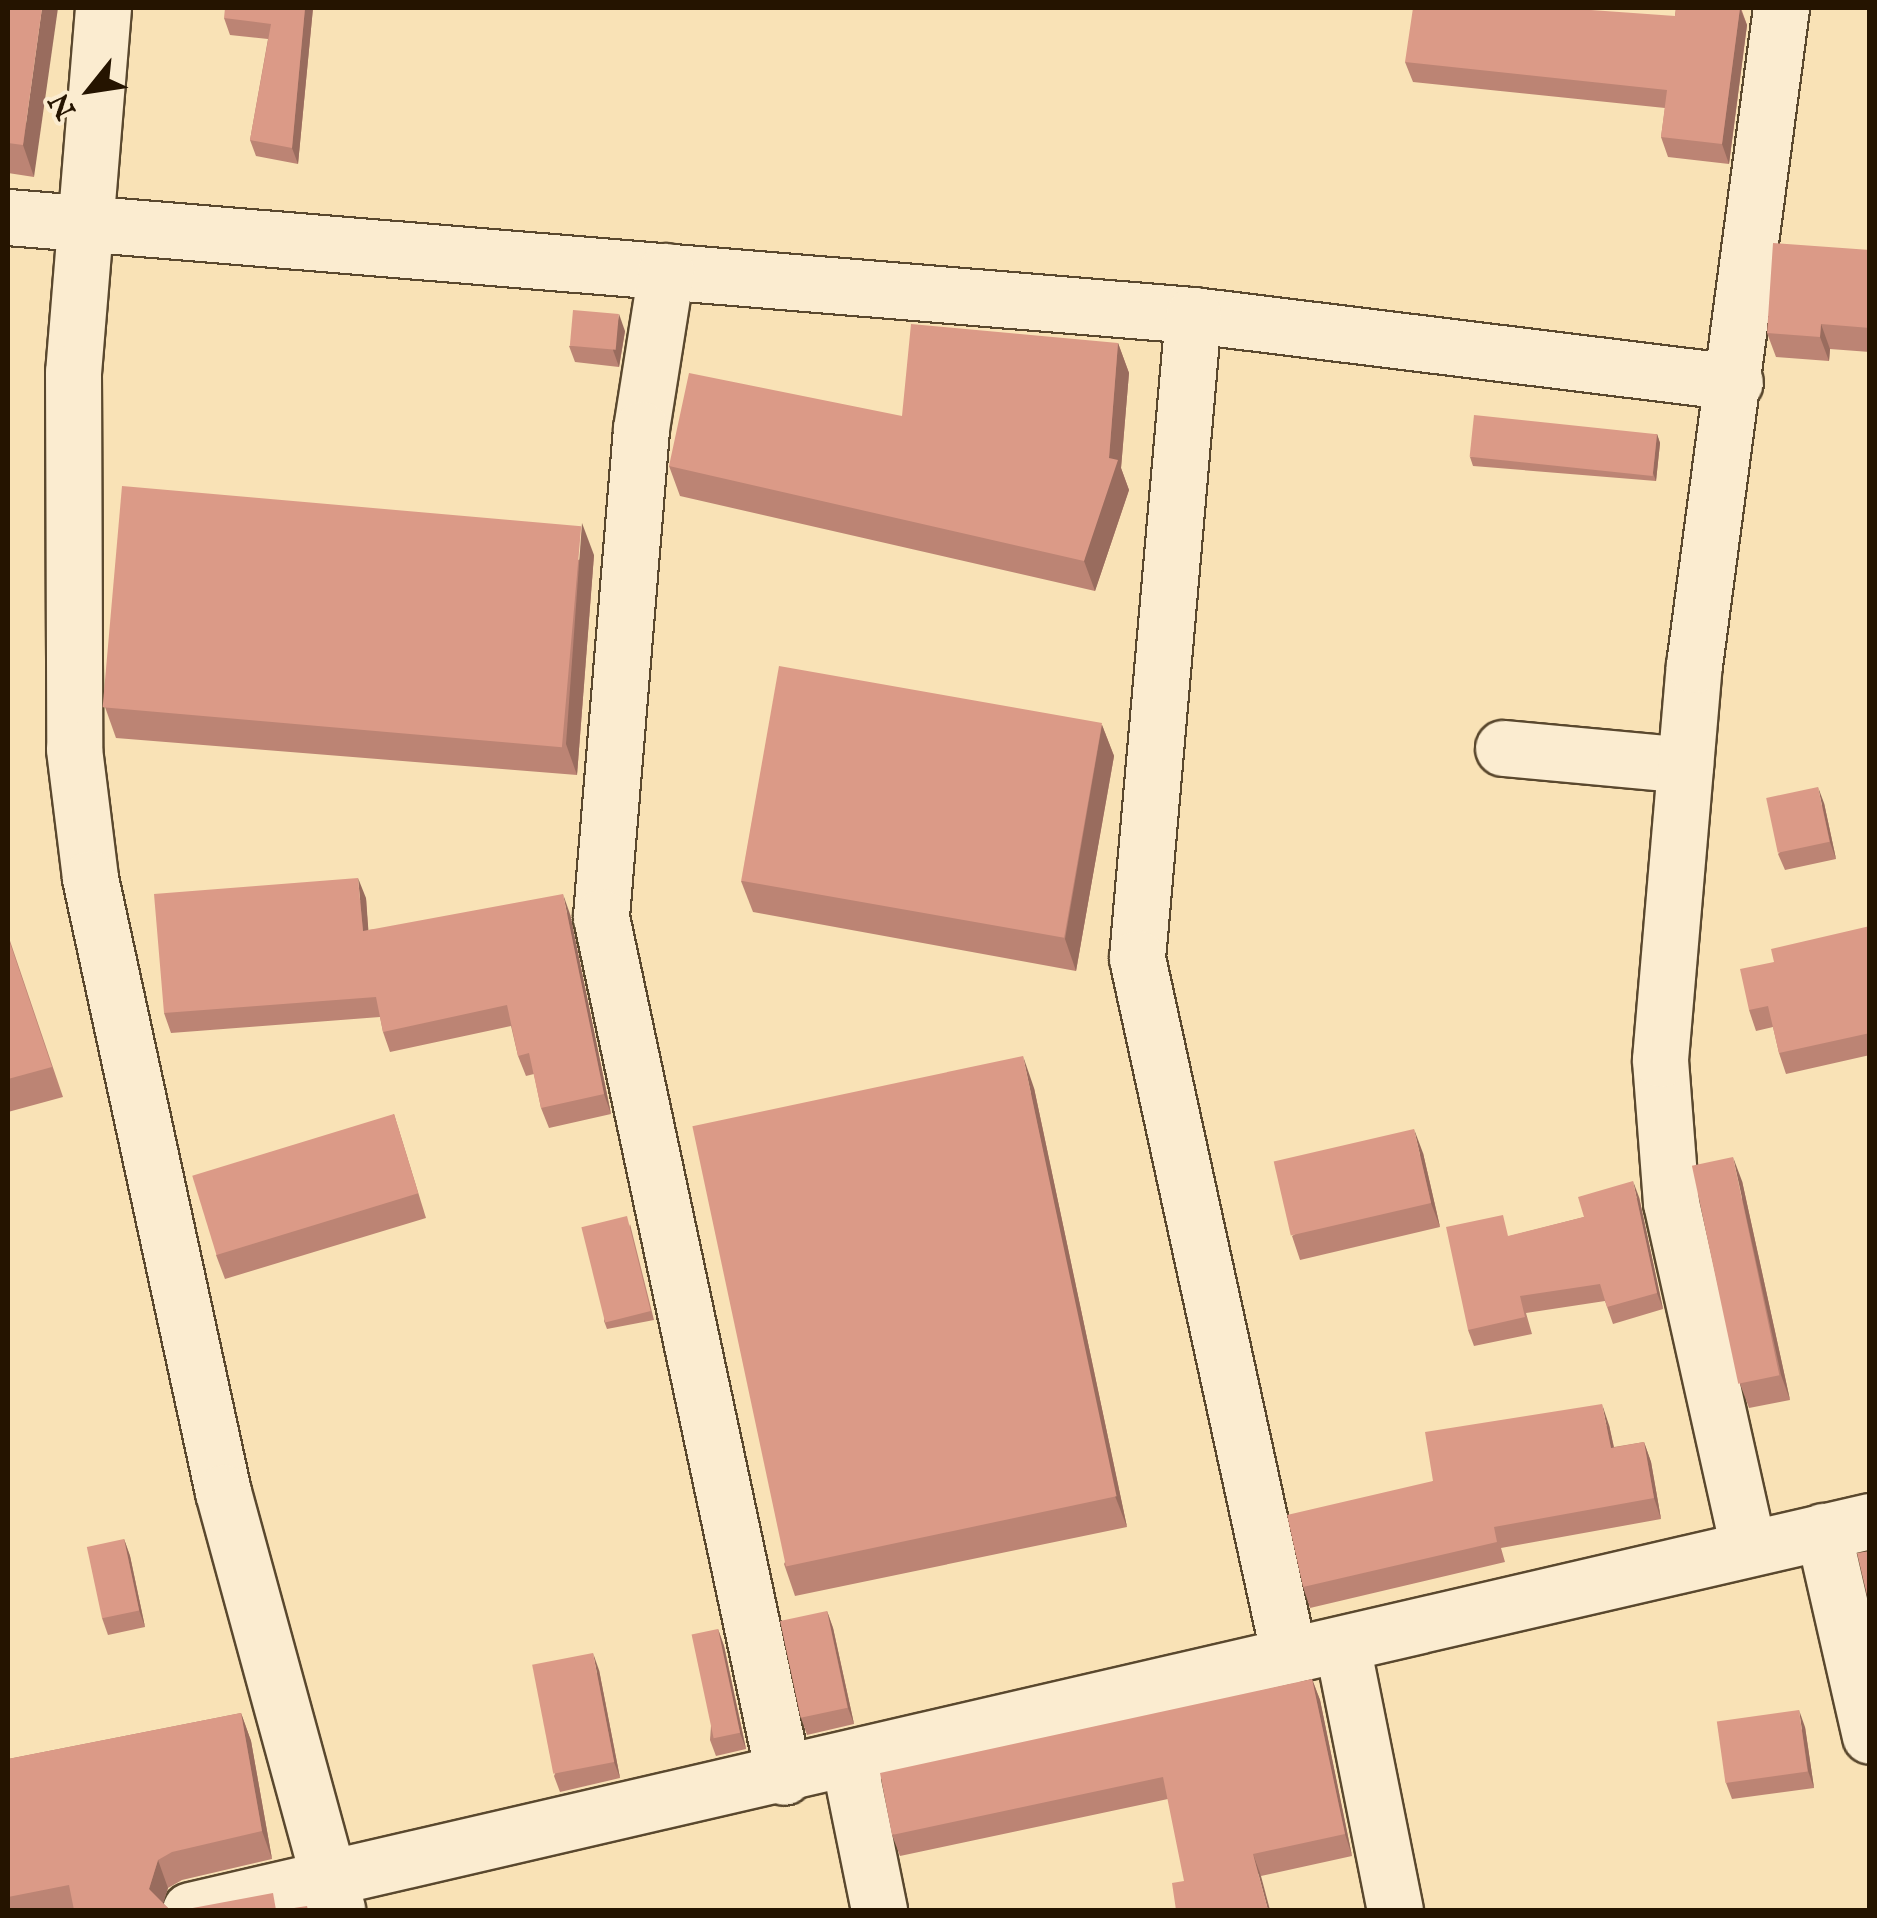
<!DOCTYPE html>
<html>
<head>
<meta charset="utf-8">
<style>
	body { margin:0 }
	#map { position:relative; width:1877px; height:1918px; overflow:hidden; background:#f9e2b6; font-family:"IM FELL English",serif }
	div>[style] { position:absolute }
	.roads { filter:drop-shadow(2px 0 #5a482e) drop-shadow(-2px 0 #5a482e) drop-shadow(0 2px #5a482e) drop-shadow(0 -2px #5a482e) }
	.minor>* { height:55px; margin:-27.5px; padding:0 27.5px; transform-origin:27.5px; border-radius:27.5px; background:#fbecd0 }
	.wall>* { inset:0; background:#bc8474 }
	.shaded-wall>* { inset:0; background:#996c5e }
	.building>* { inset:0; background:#db9a87; transform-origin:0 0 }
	span { translate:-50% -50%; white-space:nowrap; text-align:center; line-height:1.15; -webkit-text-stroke:9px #fbecd0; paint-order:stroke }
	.frame { position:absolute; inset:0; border:10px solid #251400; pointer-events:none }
	.north { position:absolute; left:40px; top:40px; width:100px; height:100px; -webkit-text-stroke:8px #fbecd0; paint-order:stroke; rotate:240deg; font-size:28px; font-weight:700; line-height:40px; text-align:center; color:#251400 }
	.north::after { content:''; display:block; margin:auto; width:35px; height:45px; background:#251400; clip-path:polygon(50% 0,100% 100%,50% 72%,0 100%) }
</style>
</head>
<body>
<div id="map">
	<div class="roads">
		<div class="minor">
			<i style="left:103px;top:8px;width:365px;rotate:94.7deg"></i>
			<i style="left:73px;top:372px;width:377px;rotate:89.8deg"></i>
			<i style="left:74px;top:749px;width:130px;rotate:82.9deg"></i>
			<i style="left:90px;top:878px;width:628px;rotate:77.78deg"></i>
			<i style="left:223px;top:1492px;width:433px;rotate:74.7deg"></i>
			<i style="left:8px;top:217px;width:1189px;rotate:4.73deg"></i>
			<i style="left:1193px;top:315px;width:546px;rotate:7.05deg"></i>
			<i style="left:666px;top:271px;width:160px;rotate:99deg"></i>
			<i style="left:641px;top:429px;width:490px;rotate:94.7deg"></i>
			<i style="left:601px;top:917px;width:879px;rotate:77.99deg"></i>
			<i style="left:1193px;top:315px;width:645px;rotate:94.98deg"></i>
			<i style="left:1137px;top:958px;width:714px;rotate:77.71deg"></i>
			<i style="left:1503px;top:748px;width:183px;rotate:5.3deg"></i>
			<i style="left:1823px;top:1531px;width:210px;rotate:77.1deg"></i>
			<i style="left:1748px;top:1547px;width:353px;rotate:-102.6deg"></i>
			<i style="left:1671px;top:1203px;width:144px;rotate:-94.4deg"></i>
			<i style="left:1660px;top:1059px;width:395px;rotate:-85.1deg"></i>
			<i style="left:1694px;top:665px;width:663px;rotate:-82.46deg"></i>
			<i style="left:1342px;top:1645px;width:270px;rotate:78.7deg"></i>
			<i style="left:849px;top:1762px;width:151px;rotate:78.5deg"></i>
			<i style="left:190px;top:1910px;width:1724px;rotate:-13.04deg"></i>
		</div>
	</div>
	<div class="wall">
		<i style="clip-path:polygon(8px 8px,34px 177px,8px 173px)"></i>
		<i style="clip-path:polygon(313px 8px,298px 164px,256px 156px,250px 140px,268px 39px,230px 35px,224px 18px)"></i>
		<i style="clip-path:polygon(1676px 8px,1741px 8px,1747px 25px,1729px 164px,1668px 157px,1661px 137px,1665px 108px,1413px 82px,1405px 62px,1675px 16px)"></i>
		<i style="clip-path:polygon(1870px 250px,1870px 352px,1830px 349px,1829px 361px,1776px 357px,1767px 333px)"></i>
		<i style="clip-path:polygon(625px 331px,619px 367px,575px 362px,569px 346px)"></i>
		<i style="clip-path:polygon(1118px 343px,1129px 373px,1121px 468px,1129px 490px,1095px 591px,680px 496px,669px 466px,902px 416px)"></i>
		<i style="clip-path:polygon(1657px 434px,1660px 443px,1656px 481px,1473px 466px,1470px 457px)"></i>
		<i style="clip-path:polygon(594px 555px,577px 775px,116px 738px,105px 707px)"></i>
		<i style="clip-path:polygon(1102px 725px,1114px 756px,1076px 971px,753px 912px,741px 881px)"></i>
		<i style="clip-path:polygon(1824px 803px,1836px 859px,1785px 870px,1778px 854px)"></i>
		<i style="clip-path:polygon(366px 898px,368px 930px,570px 914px,611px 1114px,549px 1128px,541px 1108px,534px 1074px,526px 1076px,518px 1056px,511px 1026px,390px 1052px,383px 1032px,380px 1017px,171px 1033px,164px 1013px)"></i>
		<i style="clip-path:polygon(1870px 926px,1870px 1055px,1786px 1074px,1779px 1053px,1773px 1027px,1756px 1031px,1749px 1010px,1774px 962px)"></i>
		<i style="clip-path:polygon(8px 935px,63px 1097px,8px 1112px)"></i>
		<i style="clip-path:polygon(1034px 1088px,1127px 1527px,795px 1596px,784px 1564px)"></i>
		<i style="clip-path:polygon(394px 1114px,426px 1218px,225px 1279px,216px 1255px)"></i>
		<i style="clip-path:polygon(1423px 1153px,1440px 1227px,1300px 1260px,1292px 1236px)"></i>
		<i style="clip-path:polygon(1742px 1181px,1790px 1400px,1749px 1408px,1740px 1384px)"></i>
		<i style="clip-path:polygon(1639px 1197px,1663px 1309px,1613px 1324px,1605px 1301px,1526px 1313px,1532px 1334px,1474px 1346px,1468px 1330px,1510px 1236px,1584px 1217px)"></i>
		<i style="clip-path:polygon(630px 1224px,654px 1320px,607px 1329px,604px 1321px)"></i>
		<i style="clip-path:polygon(1609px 1425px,1614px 1447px,1644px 1442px,1651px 1462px,1661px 1519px,1501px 1548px,1505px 1562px,1310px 1608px,1303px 1587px,1433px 1481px)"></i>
		<i style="clip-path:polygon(124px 1539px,130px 1556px,145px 1627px,108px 1635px,102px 1618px)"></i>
		<i style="clip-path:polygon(827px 1611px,833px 1628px,854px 1724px,807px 1735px,801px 1718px)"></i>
		<i style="clip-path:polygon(718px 1629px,724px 1646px,746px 1749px,716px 1756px,710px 1740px)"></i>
		<i style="clip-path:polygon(599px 1670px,620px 1778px,560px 1792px,554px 1776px)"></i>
		<i style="clip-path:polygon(1312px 1679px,1320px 1700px,1352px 1856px,1261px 1876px,1168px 1799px,900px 1856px,892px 1835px)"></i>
		<i style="clip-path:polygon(241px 1713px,251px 1741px,272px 1859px,182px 1880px,168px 1888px,163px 1903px,170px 1910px,8px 1910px,8px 1759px)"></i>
		<i style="clip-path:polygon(1805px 1727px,1814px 1788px,1732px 1799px,1726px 1783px)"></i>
	</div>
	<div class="shaded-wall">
		<i style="clip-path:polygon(42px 8px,58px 8px,34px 177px,23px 145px)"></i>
		<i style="clip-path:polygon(305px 8px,313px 8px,298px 164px,292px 148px)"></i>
		<i style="clip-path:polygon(1740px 8px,1747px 25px,1729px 164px,1722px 144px)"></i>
		<i style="clip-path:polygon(619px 314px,625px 331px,619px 367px,613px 350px)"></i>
		<i style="clip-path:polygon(1821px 324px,1830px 349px,1829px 361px,1820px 337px)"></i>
		<i style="clip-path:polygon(1118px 343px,1129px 373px,1121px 468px,1129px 490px,1095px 591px,1084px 561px,1109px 458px)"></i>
		<i style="clip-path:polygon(1657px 434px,1660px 443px,1656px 481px,1653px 473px)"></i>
		<i style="clip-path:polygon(582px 523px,594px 555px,577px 775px,566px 744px)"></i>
		<i style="clip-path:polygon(1102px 725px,1114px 756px,1076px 971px,1065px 939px)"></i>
		<i style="clip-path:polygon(1818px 787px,1824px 803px,1836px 859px,1830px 842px)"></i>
		<i style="clip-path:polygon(358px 878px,366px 898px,370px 952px,363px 931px)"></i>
		<i style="clip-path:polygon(563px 894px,570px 914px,611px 1114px,604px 1094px)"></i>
		<i style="clip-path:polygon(1023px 1056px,1034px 1088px,1127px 1527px,1115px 1496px)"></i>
		<i style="clip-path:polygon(1414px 1129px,1423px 1153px,1440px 1227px,1431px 1203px)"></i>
		<i style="clip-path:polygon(1733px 1157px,1742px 1181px,1790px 1400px,1781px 1375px)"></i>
		<i style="clip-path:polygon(1633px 1181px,1639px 1197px,1663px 1309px,1657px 1293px)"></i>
		<i style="clip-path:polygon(1602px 1404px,1609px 1425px,1618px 1468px,1611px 1448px)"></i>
		<i style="clip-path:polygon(1644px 1442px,1651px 1462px,1661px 1519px,1654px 1498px)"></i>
		<i style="clip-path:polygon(124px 1539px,130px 1556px,145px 1627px,139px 1610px)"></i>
		<i style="clip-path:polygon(827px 1611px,833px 1628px,854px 1724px,848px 1708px)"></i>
		<i style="clip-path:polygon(718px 1629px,724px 1646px,746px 1749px,740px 1733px)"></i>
		<i style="clip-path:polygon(593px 1653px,599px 1670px,620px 1778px,614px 1762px)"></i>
		<i style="clip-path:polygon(1312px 1679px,1320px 1700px,1352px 1856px,1345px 1834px)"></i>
		<i style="clip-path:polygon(1799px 1710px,1805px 1727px,1814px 1788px,1808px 1771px)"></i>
		<i style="clip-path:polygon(241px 1713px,251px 1741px,272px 1859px,262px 1831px)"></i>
		<i style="clip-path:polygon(1253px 1854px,1261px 1876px,1270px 1910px,1268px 1910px)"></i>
		<i style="clip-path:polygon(158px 1860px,168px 1888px,161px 1910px,149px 1889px)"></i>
	</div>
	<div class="building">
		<i style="clip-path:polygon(8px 8px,42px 8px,23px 145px,8px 143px)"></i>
		<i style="clip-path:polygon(225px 8px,305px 8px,292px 148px,250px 140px,271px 24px,224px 18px)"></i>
		<i style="clip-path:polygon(1413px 8px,1563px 8px,1675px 16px,1676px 8px,1740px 8px,1722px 144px,1661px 137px,1667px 90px,1405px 62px)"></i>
		<i style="clip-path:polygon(1773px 243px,1870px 250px,1870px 328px,1821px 324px,1820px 337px,1767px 333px)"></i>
		<i style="left:573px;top:310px;width:46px;height:36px;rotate:5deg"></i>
		<i style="clip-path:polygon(911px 324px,1118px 343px,1109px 458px,1118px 460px,1084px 561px,669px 466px,689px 373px,902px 416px)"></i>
		<i style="left:1474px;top:415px;width:184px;height:42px;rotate:6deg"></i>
		<i style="left:122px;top:486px;width:461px;height:222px;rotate:5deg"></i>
		<i style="left:779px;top:666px;width:328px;height:218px;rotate:10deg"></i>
		<i style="left:1818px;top:787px;width:56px;height:53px;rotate:78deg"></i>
		<i style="clip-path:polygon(358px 878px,363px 931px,563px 894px,604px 1094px,541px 1108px,529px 1053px,518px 1056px,507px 1005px,383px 1032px,376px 997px,164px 1013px,154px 894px)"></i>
		<i style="clip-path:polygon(1870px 926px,1870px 1033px,1779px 1053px,1768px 1006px,1749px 1010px,1740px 969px,1774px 962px,1771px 949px)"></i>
		<i style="clip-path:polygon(8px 937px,52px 1067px,8px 1079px)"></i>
		<i style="left:1023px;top:1056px;width:450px;height:338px;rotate:78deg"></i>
		<i style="left:394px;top:1114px;width:83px;height:211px;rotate:73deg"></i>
		<i style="left:1414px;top:1129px;width:76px;height:144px;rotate:77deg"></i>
		<i style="left:1733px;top:1157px;width:223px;height:42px;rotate:78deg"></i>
		<i style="clip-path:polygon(1633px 1181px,1657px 1293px,1607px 1307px,1600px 1284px,1520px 1296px,1525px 1317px,1468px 1330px,1446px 1227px,1503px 1215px,1508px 1236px,1584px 1217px,1578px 1197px)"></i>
		<i style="left:627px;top:1216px;width:98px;height:47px;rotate:76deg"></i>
		<i style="clip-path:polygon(1602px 1404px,1611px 1448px,1644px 1442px,1654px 1498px,1494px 1527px,1497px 1542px,1303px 1587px,1287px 1515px,1433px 1481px,1425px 1432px)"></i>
		<i style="left:124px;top:1539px;width:73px;height:38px;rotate:78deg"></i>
		<i style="clip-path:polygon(1870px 1551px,1870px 1608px,1857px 1553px)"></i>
		<i style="left:827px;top:1611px;width:99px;height:48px;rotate:78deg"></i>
		<i style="left:718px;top:1629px;width:106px;height:27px;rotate:78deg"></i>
		<i style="left:593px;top:1653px;width:111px;height:62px;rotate:79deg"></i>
		<i style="clip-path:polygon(1312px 1679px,1345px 1834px,1253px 1854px,1268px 1910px,1176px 1910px,1172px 1883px,1184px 1881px,1163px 1777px,892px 1835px,880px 1773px)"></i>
		<i style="left:1799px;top:1710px;width:62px;height:83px;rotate:82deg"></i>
		<i style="clip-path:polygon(241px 1713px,262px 1831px,172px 1852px,158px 1860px,149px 1889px,170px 1910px,74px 1910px,69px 1885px,8px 1897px,8px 1759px)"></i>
		<i style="clip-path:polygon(273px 1893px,276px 1910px,182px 1910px)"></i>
		<i style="clip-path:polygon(307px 1906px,308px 1910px,281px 1910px)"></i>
	</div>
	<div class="frame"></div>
	<div class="north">N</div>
</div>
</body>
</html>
